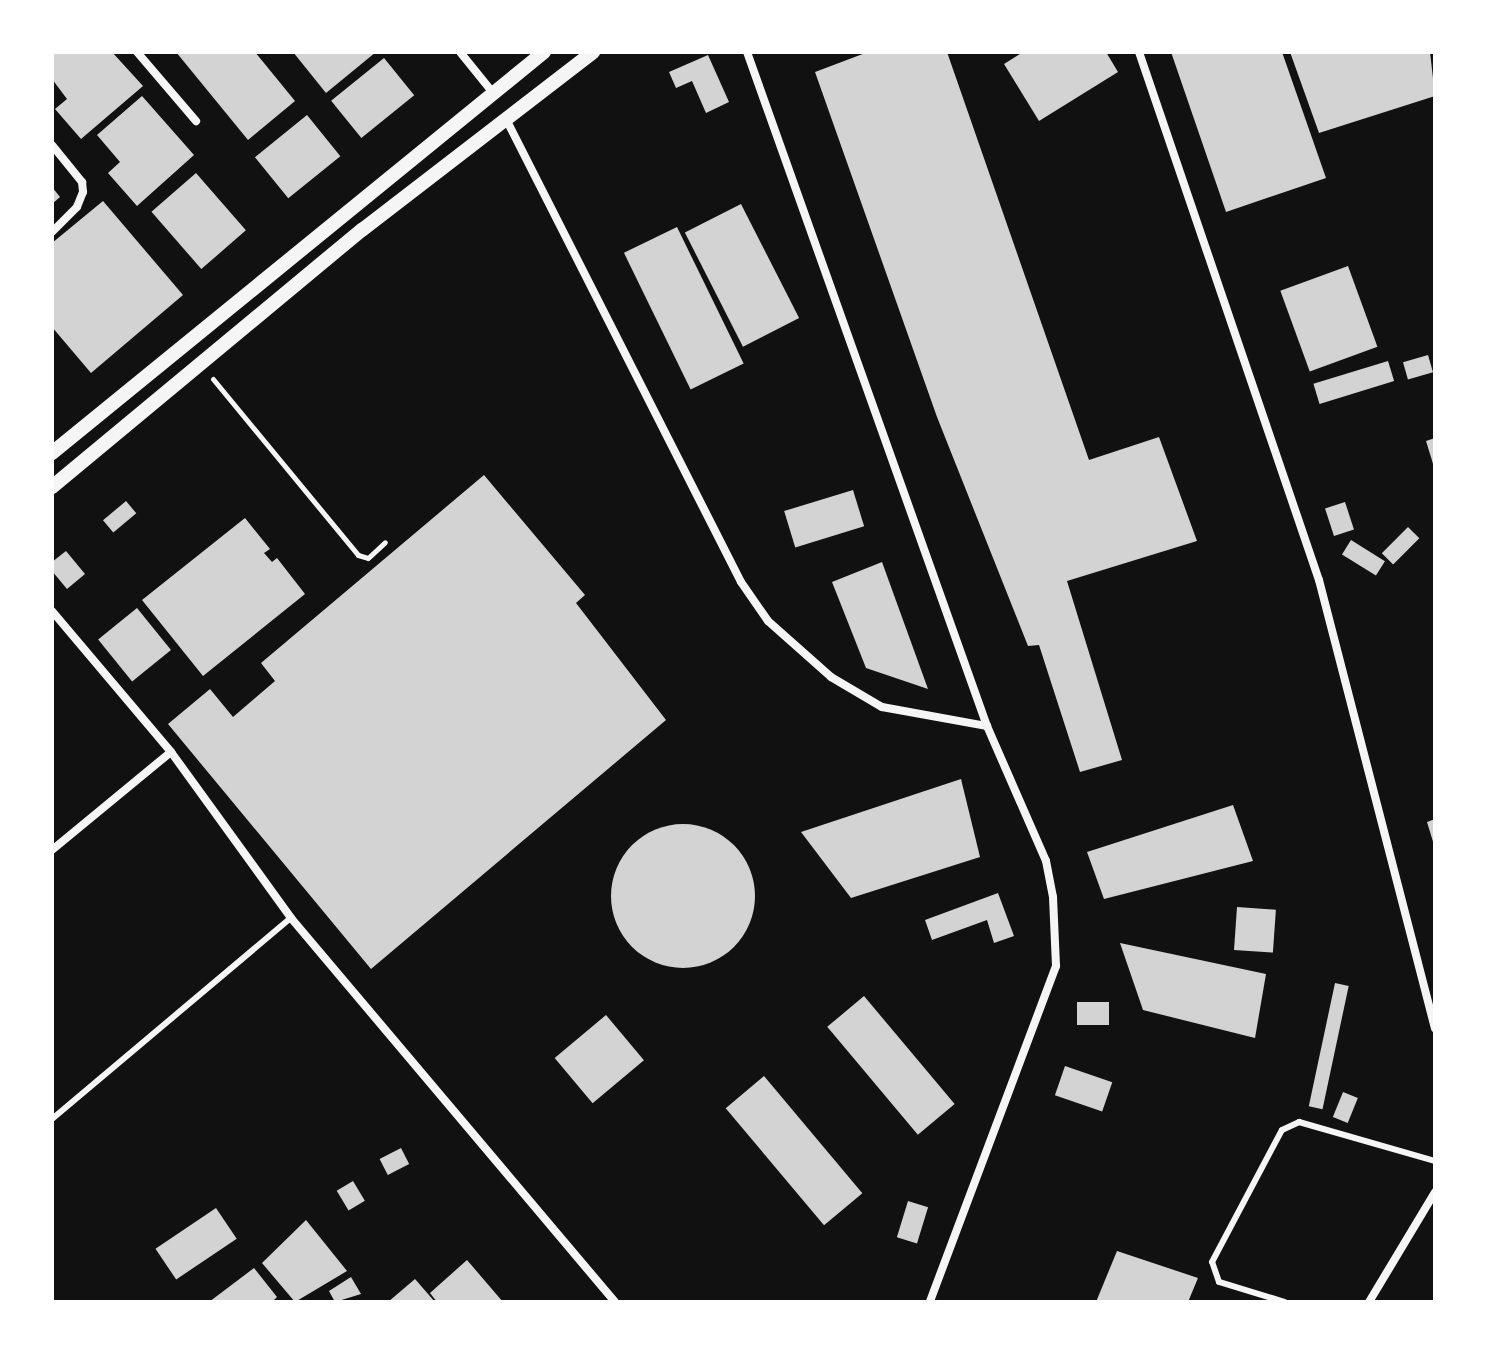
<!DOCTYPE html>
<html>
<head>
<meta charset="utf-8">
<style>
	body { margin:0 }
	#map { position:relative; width:1487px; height:1354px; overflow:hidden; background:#111; font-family:"Crimson Pro",serif }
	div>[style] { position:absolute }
	.building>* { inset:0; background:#d3d3d3; transform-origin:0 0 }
	.round { border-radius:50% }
	.path>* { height:5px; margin:-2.5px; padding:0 2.5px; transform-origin:2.5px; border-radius:2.5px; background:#f5f5f5 }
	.service>* { height:6px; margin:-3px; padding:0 3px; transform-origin:3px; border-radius:3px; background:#f5f5f5 }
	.minor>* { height:8px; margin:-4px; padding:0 4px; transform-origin:4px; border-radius:4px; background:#f5f5f5 }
	.tertiary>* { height:14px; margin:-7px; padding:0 7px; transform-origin:7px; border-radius:7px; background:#f5f5f5 }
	span { translate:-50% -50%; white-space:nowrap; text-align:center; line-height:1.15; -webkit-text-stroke:8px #fff; paint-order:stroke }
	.frame { position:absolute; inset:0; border:54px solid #fff; pointer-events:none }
</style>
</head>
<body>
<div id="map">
	<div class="building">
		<i style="clip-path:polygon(52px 52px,112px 52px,143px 86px,81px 139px,55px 109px,67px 99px,52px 79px)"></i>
		<i style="clip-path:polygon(176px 52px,255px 52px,295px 101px,248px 140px)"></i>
		<i style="clip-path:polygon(293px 52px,376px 52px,326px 93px)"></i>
		<i style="clip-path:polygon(868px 52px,947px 52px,1089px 460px,1159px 437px,1197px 541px,1067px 581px,1122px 760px,1080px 772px,1039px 645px,1028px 646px,937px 417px,815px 72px)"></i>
		<i style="clip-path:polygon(1023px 52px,1106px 52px,1118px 72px,1039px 121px,1004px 64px)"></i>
		<i style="clip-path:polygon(1171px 52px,1282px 52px,1326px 178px,1226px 212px)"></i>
		<i style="clip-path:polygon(1290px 52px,1430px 52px,1435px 96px,1319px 133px)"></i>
		<i style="clip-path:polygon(708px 55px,729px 102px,706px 113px,692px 81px,676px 88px,669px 72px)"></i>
		<i style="left:384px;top:58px;width:48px;height:68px;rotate:51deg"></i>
		<i style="clip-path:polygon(142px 96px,194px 155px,137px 206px,108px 173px,120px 162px,97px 135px)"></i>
		<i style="left:307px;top:115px;width:53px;height:67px;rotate:51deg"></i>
		<i style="left:196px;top:173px;width:76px;height:59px;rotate:49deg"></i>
		<i style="clip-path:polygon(52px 187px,60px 197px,52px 204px)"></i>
		<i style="clip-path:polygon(103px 201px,183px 295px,91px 373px,52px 327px,52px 243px)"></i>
		<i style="left:741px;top:204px;width:128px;height:63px;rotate:63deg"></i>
		<i style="left:677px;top:227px;width:152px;height:59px;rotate:64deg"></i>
		<i style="left:1348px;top:266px;width:86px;height:72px;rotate:70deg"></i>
		<i style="left:1428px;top:355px;width:18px;height:26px;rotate:74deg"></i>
		<i style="left:1388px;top:361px;width:21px;height:78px;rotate:73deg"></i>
		<i style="clip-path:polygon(1435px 438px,1435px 467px,1434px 467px,1426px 441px)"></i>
		<i style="clip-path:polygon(484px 475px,585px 595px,576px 603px,666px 720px,371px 969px,168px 724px,210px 689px,233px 717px,275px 681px,261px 663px)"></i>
		<i style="left:853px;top:490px;width:38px;height:72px;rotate:73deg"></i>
		<i style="left:126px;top:501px;width:16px;height:30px;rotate:50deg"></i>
		<i style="left:1345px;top:502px;width:29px;height:21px;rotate:72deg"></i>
		<i style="clip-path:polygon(245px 518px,270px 549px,264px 553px,272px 562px,277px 558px,305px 594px,203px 676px,142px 600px)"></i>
		<i style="left:1408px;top:527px;width:16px;height:37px;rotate:45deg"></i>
		<i style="left:1351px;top:540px;width:40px;height:17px;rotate:32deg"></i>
		<i style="clip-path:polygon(66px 551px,85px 574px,67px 589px,52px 571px,52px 562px)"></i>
		<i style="clip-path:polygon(882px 562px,928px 689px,866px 668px,832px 582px)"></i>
		<i style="left:137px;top:608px;width:54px;height:50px;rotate:51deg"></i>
		<i style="clip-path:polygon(961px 779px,980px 857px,851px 898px,801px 832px)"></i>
		<i style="clip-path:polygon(1233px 805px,1253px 861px,1104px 899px,1087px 852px)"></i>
		<i style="clip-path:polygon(1435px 819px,1435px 845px,1434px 845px,1427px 822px)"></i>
		<i class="round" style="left:611px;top:824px;width:144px;height:144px"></i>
		<i style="clip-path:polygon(998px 893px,1014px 936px,994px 943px,987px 920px,932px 940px,925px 920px)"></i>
		<i style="left:1237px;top:907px;width:39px;height:43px;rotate:4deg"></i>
		<i style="clip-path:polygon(1120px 943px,1266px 974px,1255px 1038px,1143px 1010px)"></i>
		<i style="left:1335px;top:983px;width:14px;height:126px;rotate:12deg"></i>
		<i style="left:864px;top:996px;width:141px;height:48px;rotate:50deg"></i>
		<i style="left:1077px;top:1002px;width:32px;height:23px"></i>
		<i style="left:606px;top:1015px;width:59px;height:67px;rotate:50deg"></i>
		<i style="left:1065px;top:1066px;width:50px;height:31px;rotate:19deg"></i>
		<i style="left:764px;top:1076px;width:153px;height:50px;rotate:50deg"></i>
		<i style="left:1343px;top:1092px;width:16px;height:27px;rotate:22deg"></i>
		<i style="left:401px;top:1148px;width:18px;height:24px;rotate:63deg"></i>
		<i style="left:353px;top:1181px;width:23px;height:19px;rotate:59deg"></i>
		<i style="left:908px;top:1201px;width:21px;height:38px;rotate:17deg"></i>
		<i style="left:216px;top:1208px;width:37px;height:73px;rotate:56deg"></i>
		<i style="clip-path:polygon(306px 1220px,347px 1271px,295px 1302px,262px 1263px)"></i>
		<i style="clip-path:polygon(1117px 1251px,1198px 1278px,1188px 1302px,1096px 1302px)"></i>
		<i style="clip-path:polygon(467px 1260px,503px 1302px,437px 1302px,430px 1293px)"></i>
		<i style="clip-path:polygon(254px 1268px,277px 1297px,272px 1302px,209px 1302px)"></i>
		<i style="clip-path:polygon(351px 1277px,361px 1294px,335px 1302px,329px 1291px)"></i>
		<i style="clip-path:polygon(415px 1279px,435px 1302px,388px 1302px)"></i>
	</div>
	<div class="path">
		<i style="left:213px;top:379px;width:228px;rotate:50.5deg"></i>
		<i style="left:358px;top:555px;width:10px;rotate:17deg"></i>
		<i style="left:368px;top:558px;width:23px;rotate:-43deg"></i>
	</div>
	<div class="service">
		<i style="left:52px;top:1119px;width:312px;rotate:-40.1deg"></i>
		<i style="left:1285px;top:1302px;width:69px;rotate:-163.1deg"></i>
		<i style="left:1219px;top:1282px;width:21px;rotate:-109deg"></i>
		<i style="left:1212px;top:1262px;width:149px;rotate:-62.1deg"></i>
		<i style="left:1282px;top:1130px;width:19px;rotate:-25deg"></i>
		<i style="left:1299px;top:1122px;width:141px;rotate:16deg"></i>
	</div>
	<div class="minor">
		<i style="left:137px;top:52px;width:91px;rotate:49.5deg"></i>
		<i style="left:460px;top:52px;width:54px;rotate:51deg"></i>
		<i style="left:747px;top:52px;width:715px;rotate:70.4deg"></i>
		<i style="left:987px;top:726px;width:147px;rotate:66.4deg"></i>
		<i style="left:1046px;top:861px;width:37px;rotate:79deg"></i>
		<i style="left:1053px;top:897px;width:69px;rotate:87.5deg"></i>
		<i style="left:1056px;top:966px;width:359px;rotate:110.6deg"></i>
		<i style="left:1139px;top:52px;width:558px;rotate:71.18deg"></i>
		<i style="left:1319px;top:580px;width:463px;rotate:75.5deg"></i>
		<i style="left:506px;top:119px;width:519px;rotate:63.09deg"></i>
		<i style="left:741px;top:582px;width:47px;rotate:55.3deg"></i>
		<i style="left:768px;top:621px;width:84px;rotate:41.6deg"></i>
		<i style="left:831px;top:677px;width:59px;rotate:30.5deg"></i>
		<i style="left:882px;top:707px;width:107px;rotate:10.3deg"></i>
		<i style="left:52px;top:145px;width:48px;rotate:51deg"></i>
		<i style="left:82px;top:182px;width:10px;rotate:84deg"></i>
		<i style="left:83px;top:192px;width:16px;rotate:112deg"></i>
		<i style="left:77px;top:207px;width:35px;rotate:135deg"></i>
		<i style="left:52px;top:611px;width:185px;rotate:49.8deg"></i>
		<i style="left:171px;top:752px;width:205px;rotate:54.1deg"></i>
		<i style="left:291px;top:918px;width:502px;rotate:49.84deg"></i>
		<i style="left:52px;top:850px;width:154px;rotate:-39.5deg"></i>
		<i style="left:1369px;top:1302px;width:128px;rotate:-59deg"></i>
	</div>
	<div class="tertiary">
		<i style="left:52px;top:453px;width:635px;rotate:-39.18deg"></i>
		<i style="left:52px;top:487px;width:403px;rotate:-39.7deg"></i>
		<i style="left:362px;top:230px;width:292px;rotate:-37.6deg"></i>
	</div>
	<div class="frame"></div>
</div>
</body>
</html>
